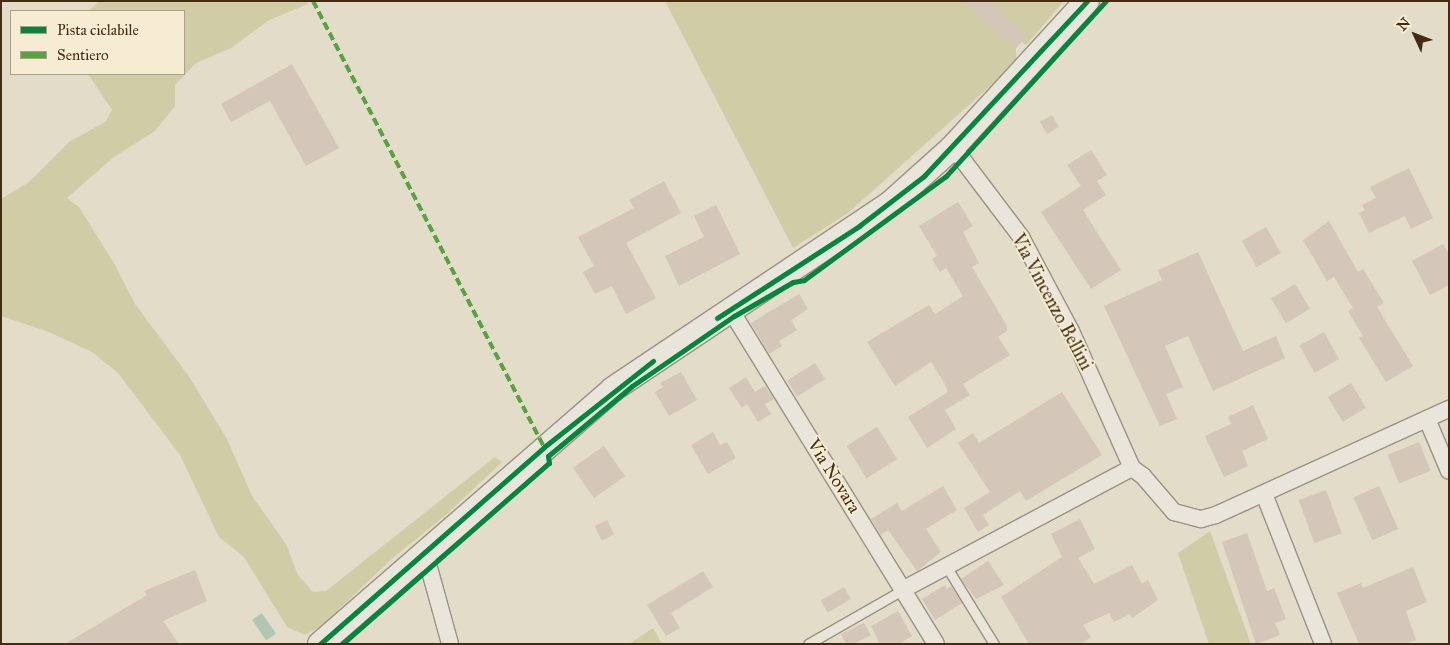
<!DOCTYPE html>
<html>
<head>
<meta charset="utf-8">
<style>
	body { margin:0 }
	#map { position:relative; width:1450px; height:645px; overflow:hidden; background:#e3dcc8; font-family:"IM FELL Great Primer",serif }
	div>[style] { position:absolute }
	.green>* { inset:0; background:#d0cda6 }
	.water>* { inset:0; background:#b0c7b4; transform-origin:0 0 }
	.building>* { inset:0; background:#d4c6b8; transform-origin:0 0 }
	.roads { filter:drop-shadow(1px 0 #9a9284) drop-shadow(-1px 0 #9a9284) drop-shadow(0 1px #9a9284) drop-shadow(0 -1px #9a9284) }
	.lane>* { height:9px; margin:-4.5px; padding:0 4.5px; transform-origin:4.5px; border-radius:4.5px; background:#e9e5db }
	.street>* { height:16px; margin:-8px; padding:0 8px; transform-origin:8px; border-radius:8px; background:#e9e5db }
	.secondary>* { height:24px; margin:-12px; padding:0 12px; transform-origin:12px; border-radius:12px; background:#e9e5db }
	.quiet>* { height:4px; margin-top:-2px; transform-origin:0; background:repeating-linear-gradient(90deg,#55a43f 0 8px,transparent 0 12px) }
	.cycleway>* { height:5px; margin:-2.5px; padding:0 2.5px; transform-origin:2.5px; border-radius:2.5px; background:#00873e }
	span { translate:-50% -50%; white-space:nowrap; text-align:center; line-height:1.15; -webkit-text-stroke:4px #f5ecd3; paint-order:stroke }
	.street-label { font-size:18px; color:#432c12 }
	.frame { position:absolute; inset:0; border:2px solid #432c12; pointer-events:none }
	.legend { position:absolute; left:10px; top:10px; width:175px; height:65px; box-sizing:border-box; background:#f5ecd3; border:1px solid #ae9f86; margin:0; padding:6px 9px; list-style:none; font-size:15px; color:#432c12 }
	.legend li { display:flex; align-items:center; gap:10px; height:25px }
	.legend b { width:25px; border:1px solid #ae9f86 }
	.north { position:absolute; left:1390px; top:10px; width:50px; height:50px; -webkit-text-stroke:4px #f5ecd3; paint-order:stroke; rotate:313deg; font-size:14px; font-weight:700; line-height:20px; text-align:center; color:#432c12 }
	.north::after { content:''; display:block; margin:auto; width:18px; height:22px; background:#432c12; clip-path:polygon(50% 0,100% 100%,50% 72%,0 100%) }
</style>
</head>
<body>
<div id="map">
	<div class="green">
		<i style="clip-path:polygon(99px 1px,307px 1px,308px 4px,269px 20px,231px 48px,196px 63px,175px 85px,175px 106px,155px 131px,114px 157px,67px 198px,79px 207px,115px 265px,135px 304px,188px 375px,227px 439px,252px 496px,286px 544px,298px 575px,313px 592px,326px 591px,495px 457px,502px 462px,447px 514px,394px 557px,321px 626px,305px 635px,287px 627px,244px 557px,219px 537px,180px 455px,118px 373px,92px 352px,49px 332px,1px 316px,1px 199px,29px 182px,69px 142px,105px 122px,112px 110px,88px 74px,184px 74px,184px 11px,89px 11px)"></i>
		<i style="clip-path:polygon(665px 1px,1064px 1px,1026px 45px,1021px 41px,1016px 48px,1016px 63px,848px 213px,793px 248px)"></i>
		<i style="clip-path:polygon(1210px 531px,1251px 644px,1209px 644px,1178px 553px)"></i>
		<i style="clip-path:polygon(653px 628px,662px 644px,629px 644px)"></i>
	</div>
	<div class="water">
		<i style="left:262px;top:613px;width:25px;height:12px;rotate:56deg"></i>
	</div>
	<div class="building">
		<i style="clip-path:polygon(963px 1px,988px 1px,1027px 36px,1016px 48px)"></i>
		<i style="clip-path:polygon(292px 64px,339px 148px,306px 166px,270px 101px,231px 122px,221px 104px)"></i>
		<i style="left:1052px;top:115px;width:14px;height:14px;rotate:60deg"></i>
		<i style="clip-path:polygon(1091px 150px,1107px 175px,1097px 181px,1106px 195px,1083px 210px,1121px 270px,1091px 289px,1041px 212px,1081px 186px,1067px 165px)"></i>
		<i style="clip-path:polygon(1409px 168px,1433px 218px,1411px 229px,1405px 216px,1369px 233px,1359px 213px,1365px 210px,1362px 205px,1376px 198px,1370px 187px)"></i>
		<i style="clip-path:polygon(664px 181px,681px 213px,626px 243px,656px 298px,626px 314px,612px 286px,595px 294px,583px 272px,594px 266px,578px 237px,634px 208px,629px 200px)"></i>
		<i style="clip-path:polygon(958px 202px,973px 226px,963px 232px,979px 263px,972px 267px,1007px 326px,1007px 331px,998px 337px,1010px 355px,963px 384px,970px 395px,945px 410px,956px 429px,927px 448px,908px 417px,948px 392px,945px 384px,931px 362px,895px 386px,867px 342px,929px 305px,935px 314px,963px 296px,946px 268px,940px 272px,932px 259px,937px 256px,919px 226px)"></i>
		<i style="clip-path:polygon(716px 205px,740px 254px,679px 286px,665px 256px,704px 237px,694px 216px)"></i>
		<i style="clip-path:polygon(1329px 221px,1358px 272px,1363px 269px,1384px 303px,1377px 307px,1413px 366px,1386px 382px,1359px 338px,1363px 336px,1348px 311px,1353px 308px,1334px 277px,1327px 281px,1303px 240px)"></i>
		<i style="left:1266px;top:227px;width:30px;height:28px;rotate:60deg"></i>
		<i style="clip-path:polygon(1443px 244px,1449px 254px,1449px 285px,1430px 295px,1412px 261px)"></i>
		<i style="clip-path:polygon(1198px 252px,1243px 351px,1276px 336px,1285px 358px,1213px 391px,1188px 336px,1165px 346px,1183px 387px,1166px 394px,1177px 419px,1160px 426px,1104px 306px,1162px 280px,1158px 270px)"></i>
		<i style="left:1295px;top:284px;width:29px;height:28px;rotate:59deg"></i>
		<i style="clip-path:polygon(799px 294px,808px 309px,791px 320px,797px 330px,779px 341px,782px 346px,769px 354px,751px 323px)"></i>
		<i style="left:1324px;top:332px;width:31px;height:28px;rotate:61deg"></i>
		<i style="left:815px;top:363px;width:19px;height:33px;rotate:58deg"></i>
		<i style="clip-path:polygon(681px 372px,697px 400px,669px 416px,655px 392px,663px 387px,660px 383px)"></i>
		<i style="clip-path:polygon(746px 377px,755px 392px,765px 386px,774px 399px,765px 404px,771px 414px,758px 422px,747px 404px,742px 408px,729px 388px)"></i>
		<i style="left:1351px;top:383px;width:29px;height:27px;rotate:59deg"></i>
		<i style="clip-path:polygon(1062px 392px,1102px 455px,1026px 501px,1020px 491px,983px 515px,989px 525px,978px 532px,964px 508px,990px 492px,958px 443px,973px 433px,979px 443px)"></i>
		<i style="clip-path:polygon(1253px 405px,1268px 439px,1242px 451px,1248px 466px,1224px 477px,1205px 436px,1231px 424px,1228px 417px)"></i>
		<i style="left:877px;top:427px;width:38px;height:36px;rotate:58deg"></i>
		<i style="clip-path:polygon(713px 432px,720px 445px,727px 442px,736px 458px,708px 474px,691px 445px)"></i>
		<i style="left:1419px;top:442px;width:31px;height:34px;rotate:68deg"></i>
		<i style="left:604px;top:446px;width:37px;height:38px;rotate:55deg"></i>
		<i style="clip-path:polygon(943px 486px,957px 510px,926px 529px,941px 552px,917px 571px,888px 530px,881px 535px,871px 519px,897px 503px,902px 511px)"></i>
		<i style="left:1379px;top:486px;width:47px;height:28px;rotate:66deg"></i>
		<i style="left:1326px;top:490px;width:46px;height:29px;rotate:70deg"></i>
		<i style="clip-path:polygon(1080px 519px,1095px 549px,1078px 558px,1094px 584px,1132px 565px,1142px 584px,1148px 580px,1158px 600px,1132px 618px,1130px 614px,1114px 622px,1109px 613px,1083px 625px,1091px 637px,1081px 644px,1029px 644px,1001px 597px,1062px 557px,1051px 534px)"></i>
		<i style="left:607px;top:520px;width:16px;height:14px;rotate:63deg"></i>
		<i style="clip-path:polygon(1247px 533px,1267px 591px,1274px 588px,1286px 619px,1275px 623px,1280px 635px,1256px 644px,1222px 542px)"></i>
		<i style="clip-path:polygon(988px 561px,1004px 585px,976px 599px,961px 579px)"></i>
		<i style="clip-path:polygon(1413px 567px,1427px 602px,1406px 611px,1416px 640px,1403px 644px,1359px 644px,1337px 593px,1361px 583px,1363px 588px)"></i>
		<i style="clip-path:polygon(195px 570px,207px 601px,163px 621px,179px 644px,65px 644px,147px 595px,144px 591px)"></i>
		<i style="clip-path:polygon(703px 571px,713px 587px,671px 613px,680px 628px,666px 636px,647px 605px)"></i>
		<i style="clip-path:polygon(945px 585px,947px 589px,951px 586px,962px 603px,935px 620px,922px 599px)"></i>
		<i style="left:844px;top:587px;width:14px;height:27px;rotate:60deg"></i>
		<i style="clip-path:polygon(898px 611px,912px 636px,899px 644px,880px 644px,871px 626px)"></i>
		<i style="clip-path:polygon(864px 623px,871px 635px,854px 644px,846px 644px,841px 634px)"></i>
	</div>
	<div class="roads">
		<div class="lane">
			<i style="left:946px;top:566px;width:92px;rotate:58.4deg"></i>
			<i style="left:808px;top:644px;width:111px;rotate:-29.8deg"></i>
		</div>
		<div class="street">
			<i style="left:953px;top:147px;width:113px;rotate:52.9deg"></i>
			<i style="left:1021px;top:237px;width:106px;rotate:62deg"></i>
			<i style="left:1071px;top:331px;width:150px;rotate:66deg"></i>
			<i style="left:730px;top:309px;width:393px;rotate:58.4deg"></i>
			<i style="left:1427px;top:419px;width:56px;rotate:67.1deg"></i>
			<i style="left:1264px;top:494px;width:161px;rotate:68.5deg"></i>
			<i style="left:425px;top:553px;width:94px;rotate:74.6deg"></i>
			<i style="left:904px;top:589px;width:258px;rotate:-28deg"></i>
			<i style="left:1132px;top:468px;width:14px;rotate:36deg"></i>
			<i style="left:1143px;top:476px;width:48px;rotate:49.3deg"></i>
			<i style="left:1174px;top:512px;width:28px;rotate:15deg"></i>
			<i style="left:1201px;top:519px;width:16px;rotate:-15deg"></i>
			<i style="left:1216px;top:515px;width:256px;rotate:-24.5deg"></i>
		</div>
		<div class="secondary">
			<i style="left:320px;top:644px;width:388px;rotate:-41deg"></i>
			<i style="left:613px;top:389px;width:336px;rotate:-33.8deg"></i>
			<i style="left:892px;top:202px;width:82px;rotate:-42deg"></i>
			<i style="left:953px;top:147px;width:198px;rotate:-47.5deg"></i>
		</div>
	</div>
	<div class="quiet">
		<i style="left:313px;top:1px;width:502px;rotate:62.62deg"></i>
	</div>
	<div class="cycleway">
		<i style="left:717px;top:318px;width:169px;rotate:-32.9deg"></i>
		<i style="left:859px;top:226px;width:82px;rotate:-37.6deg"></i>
		<i style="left:924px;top:176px;width:239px;rotate:-47deg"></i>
		<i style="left:320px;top:644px;width:298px;rotate:-41.3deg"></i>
		<i style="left:544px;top:447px;width:139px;rotate:-38.3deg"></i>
		<i style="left:342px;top:644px;width:275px;rotate:-41.2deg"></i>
		<i style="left:549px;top:463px;width:7px;rotate:-98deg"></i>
		<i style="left:548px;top:456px;width:109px;rotate:-39.8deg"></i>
		<i style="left:632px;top:386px;width:124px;rotate:-34.5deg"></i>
		<i style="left:734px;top:316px;width:68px;rotate:-30deg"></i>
		<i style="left:793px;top:282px;width:11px;rotate:-10deg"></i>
		<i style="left:804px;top:280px;width:176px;rotate:-36.2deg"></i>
		<i style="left:946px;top:176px;width:237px;rotate:-47.6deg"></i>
	</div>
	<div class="street-label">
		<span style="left:1052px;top:302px;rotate:62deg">Via Vincenzo Bellini</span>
		<span style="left:834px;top:476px;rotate:58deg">Via Novara</span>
	</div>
	<div class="frame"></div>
	<ul class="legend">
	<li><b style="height:6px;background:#00873e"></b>Pista ciclabile</li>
	<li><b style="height:6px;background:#55a43f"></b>Sentiero</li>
	</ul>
	<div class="north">N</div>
</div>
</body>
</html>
